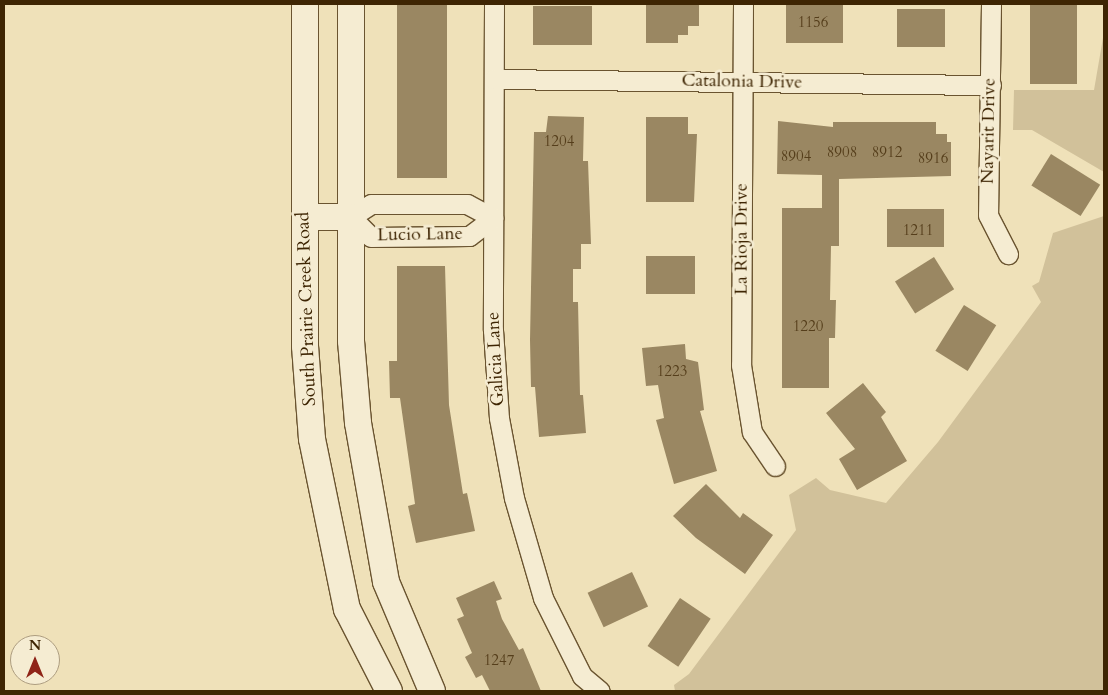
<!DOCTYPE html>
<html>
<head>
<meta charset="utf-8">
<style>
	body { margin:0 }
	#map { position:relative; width:1108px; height:695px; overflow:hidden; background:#efe1b9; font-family:Cardo,serif }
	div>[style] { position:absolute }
	.green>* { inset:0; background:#d1c19a }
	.building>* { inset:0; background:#9a8762; transform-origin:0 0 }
	.roads { filter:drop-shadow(1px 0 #6a5430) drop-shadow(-1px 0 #6a5430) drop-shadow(0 1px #6a5430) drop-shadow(0 -1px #6a5430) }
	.street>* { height:19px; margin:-9.5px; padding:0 9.5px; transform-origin:9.5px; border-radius:9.5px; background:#f5ecd2 }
	.secondary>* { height:26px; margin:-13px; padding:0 13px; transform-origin:13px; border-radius:13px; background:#f5ecd2 }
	span { translate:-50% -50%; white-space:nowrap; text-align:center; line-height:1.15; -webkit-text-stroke:5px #f5ecd2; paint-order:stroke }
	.number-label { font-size:15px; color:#553e1b }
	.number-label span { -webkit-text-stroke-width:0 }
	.street-label { font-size:18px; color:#3e2503 }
	.frame { position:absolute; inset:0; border:5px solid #3e2503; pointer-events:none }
	.north { position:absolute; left:10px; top:635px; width:50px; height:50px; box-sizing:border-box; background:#f5ecd2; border:1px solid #ac9c7f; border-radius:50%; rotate:0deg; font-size:14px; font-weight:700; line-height:20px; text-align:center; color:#3e2503 }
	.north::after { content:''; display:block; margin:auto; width:18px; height:22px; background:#8f2418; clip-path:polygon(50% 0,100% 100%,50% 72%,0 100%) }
</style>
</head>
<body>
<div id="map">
	<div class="green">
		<i style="clip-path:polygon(1104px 32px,1104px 172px,1032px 130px,1013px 130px,1014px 90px,1094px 90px)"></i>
		<i style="clip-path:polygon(1104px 216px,1104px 691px,675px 691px,674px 685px,689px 674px,796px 530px,789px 495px,816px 478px,830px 490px,886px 503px,938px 442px,1041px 302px,1032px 286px,1039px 282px,1053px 233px)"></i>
	</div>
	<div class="building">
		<i style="left:397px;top:4px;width:50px;height:174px"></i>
		<i style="clip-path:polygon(646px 4px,699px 4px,699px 26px,688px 26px,688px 35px,678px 35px,678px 43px,646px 43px)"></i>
		<i style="left:1030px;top:4px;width:47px;height:80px"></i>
		<i style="left:786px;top:5px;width:57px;height:38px"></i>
		<i style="left:533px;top:6px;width:59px;height:39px"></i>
		<i style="left:897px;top:9px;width:48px;height:38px"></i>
		<i style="clip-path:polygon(548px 116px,584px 117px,583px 161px,588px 161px,591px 244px,581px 244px,581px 269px,573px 269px,573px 302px,578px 302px,580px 395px,583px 395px,586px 433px,539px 437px,535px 387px,531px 387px,530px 340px,534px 132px,546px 132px)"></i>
		<i style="clip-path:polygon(646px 117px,688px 117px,688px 134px,697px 134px,694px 202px,646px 202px)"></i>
		<i style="clip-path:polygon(778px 121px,833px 127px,833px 122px,936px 122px,936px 134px,947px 134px,947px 142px,951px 142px,951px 176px,839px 179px,839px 246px,831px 246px,830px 300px,836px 300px,835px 338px,829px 338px,829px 388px,782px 388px,782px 208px,822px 208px,822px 175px,777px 174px)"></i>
		<i style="left:1051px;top:154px;width:58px;height:37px;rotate:32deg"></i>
		<i style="left:887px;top:209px;width:57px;height:38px"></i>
		<i style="left:646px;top:256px;width:49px;height:38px"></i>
		<i style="left:934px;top:257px;width:38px;height:46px;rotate:58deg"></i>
		<i style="clip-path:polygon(397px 266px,445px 266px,449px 405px,463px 494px,467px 493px,475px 531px,416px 543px,408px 506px,415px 504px,400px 398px,390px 398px,389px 361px,397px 361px)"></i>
		<i style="left:964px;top:305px;width:38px;height:54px;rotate:32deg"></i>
		<i style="clip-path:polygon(685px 344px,686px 359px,698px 362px,704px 410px,700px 411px,717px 471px,674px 484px,656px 420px,664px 418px,658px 385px,646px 386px,642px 348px)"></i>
		<i style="clip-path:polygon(863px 383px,886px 412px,881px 417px,907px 461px,857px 490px,839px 459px,855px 449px,826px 413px)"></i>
		<i style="clip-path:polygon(706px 484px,740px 518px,743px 513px,773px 535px,745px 574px,696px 538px,673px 516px)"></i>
		<i style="left:632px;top:572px;width:38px;height:49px;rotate:65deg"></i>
		<i style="clip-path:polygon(494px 581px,502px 599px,496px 601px,502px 619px,519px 650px,523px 648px,541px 691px,490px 691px,482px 675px,476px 678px,465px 657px,472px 653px,457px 619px,464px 616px,456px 598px)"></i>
		<i style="left:680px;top:598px;width:37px;height:58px;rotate:34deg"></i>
	</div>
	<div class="roads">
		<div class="street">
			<i style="left:494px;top:4px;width:326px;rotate:90.2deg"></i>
			<i style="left:493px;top:330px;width:88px;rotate:86.1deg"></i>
			<i style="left:499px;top:418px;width:81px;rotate:79.4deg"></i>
			<i style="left:514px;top:498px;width:104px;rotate:73.8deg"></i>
			<i style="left:543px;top:598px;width:87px;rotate:63.4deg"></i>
			<i style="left:582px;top:676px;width:23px;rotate:40deg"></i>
			<i style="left:743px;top:4px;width:361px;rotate:90.3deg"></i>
			<i style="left:741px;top:365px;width:68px;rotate:80.7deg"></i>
			<i style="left:752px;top:432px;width:41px;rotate:55.9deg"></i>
			<i style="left:991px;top:4px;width:211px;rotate:90.8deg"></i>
			<i style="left:988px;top:215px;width:44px;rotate:62.9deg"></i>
			<i style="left:494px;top:79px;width:497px;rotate:0.7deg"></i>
			<i style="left:371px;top:204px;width:96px"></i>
			<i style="left:467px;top:204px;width:30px;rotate:28deg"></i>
			<i style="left:493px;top:218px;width:30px;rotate:143deg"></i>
			<i style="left:469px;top:236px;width:98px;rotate:179.4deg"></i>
			<i style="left:371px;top:237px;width:28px;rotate:-135deg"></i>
			<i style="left:351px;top:217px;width:24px;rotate:-33deg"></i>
		</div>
		<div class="secondary">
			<i style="left:305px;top:4px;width:342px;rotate:90deg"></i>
			<i style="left:305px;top:346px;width:93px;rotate:85.7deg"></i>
			<i style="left:312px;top:439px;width:174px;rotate:78.4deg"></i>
			<i style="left:347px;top:609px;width:92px;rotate:62.9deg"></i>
			<i style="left:351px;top:4px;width:337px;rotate:90deg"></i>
			<i style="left:351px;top:341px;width:82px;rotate:85.1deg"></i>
			<i style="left:358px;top:423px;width:161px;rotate:80deg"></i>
			<i style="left:386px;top:582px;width:118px;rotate:67.1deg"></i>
			<i style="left:305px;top:217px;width:46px"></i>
		</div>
	</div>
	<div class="number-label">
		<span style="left:813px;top:23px">1156</span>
		<span style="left:559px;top:142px">1204</span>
		<span style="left:842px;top:153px">8908</span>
		<span style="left:887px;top:153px">8912</span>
		<span style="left:796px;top:157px">8904</span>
		<span style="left:933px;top:159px">8916</span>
		<span style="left:918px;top:231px">1211</span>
		<span style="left:808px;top:327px">1220</span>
		<span style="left:672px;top:372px">1223</span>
		<span style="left:499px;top:661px">1247</span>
	</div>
	<div class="street-label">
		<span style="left:742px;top:82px;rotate:1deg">Catalonia Drive</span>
		<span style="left:989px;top:131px;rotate:-89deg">Nayarit Drive</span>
		<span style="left:420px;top:235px;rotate:-1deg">Lucio Lane</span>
		<span style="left:742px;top:239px;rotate:-90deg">La Rioja Drive</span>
		<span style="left:307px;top:309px;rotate:-92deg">South Prairie Creek Road</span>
		<span style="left:496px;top:359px;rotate:-93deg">Galicia Lane</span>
	</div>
	<div class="frame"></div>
	<div class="north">N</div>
</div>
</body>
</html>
